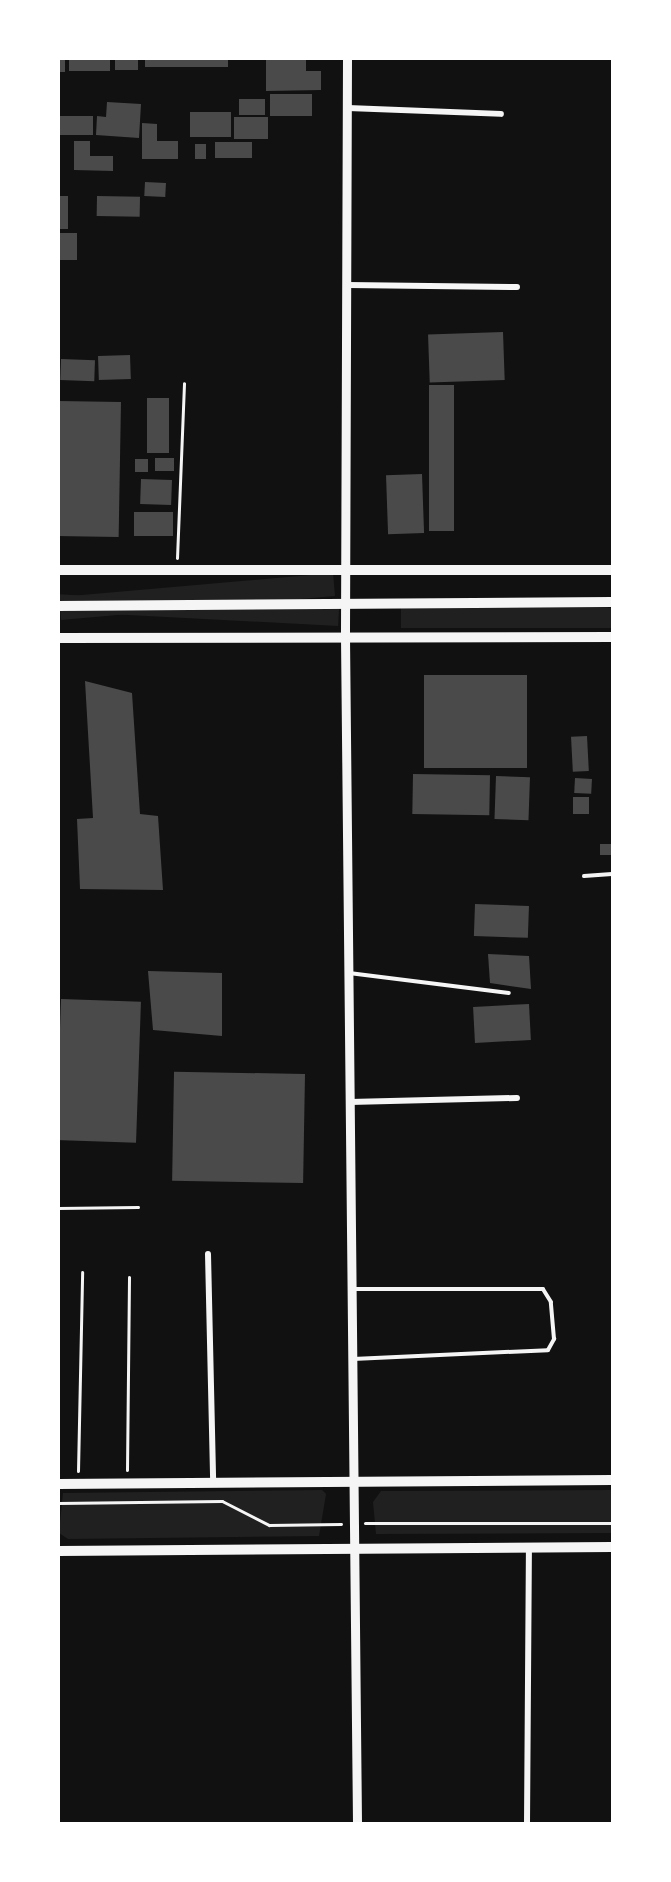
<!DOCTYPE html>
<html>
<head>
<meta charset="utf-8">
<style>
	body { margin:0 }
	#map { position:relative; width:671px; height:1882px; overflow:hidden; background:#111; font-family:Rubik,sans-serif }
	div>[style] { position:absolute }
	.green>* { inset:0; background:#202020; transform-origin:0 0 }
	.building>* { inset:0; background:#4a4a4a; transform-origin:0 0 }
	.path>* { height:3px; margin:-1.5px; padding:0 1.5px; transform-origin:1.5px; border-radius:1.5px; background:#f5f5f5 }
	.service>* { height:4px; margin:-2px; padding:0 2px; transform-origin:2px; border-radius:2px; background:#f5f5f5 }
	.minor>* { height:6px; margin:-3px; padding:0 3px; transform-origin:3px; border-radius:3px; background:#f5f5f5 }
	.tertiary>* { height:9px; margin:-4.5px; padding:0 4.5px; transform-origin:4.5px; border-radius:4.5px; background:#f5f5f5 }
	.secondary>* { height:10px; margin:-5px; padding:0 5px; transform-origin:5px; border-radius:5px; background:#f5f5f5 }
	span { translate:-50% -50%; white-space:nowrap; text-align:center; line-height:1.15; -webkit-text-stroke:5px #fff; paint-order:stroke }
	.frame { position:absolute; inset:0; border:60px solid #fff; pointer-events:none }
</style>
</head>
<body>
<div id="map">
	<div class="green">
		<i style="left:333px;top:573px;width:23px;height:275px;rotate:85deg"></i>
		<i style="left:401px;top:608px;width:211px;height:20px"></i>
		<i style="left:339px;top:609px;width:17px;height:281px;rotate:93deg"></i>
		<i style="clip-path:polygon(322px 1490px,326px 1494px,319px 1536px,68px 1539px,59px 1533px,63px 1493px)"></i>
		<i style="clip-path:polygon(612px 1490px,612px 1533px,376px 1534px,373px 1502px,381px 1491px)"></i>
	</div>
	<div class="building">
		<i style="left:58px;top:58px;width:7px;height:14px"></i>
		<i style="left:69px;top:58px;width:41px;height:13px"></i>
		<i style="left:115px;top:58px;width:23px;height:12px"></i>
		<i style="left:145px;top:58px;width:83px;height:9px"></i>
		<i style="clip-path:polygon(266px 58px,306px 58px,306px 71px,321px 71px,321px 90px,266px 91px)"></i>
		<i style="left:270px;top:94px;width:42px;height:22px"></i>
		<i style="left:239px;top:99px;width:26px;height:16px"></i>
		<i style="clip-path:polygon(107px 102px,141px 104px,139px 138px,96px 135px,97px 116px,106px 117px)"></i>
		<i style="left:190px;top:112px;width:41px;height:25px"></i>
		<i style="left:58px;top:116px;width:35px;height:19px"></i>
		<i style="left:234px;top:117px;width:34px;height:22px"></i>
		<i style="clip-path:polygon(142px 123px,157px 124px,157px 141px,178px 141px,178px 159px,142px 159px)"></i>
		<i style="clip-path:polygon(74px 141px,90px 141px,90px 156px,113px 156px,113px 171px,74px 170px)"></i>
		<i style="left:215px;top:142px;width:37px;height:16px"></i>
		<i style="left:195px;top:144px;width:11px;height:15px"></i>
		<i style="left:145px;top:182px;width:21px;height:14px;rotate:3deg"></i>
		<i style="left:58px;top:196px;width:10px;height:33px"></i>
		<i style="left:97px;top:196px;width:43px;height:20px;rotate:1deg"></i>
		<i style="left:58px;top:233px;width:19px;height:27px"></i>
		<i style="left:503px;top:332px;width:48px;height:75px;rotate:88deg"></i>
		<i style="left:130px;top:355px;width:24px;height:32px;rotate:88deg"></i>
		<i style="left:61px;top:359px;width:34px;height:21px;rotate:2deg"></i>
		<i style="left:429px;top:385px;width:25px;height:146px"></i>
		<i style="left:147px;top:398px;width:22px;height:55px"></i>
		<i style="left:58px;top:401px;width:63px;height:135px;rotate:1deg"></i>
		<i style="left:155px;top:458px;width:19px;height:13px"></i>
		<i style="left:135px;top:459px;width:13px;height:13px"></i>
		<i style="left:422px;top:474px;width:59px;height:36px;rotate:88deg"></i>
		<i style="left:141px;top:479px;width:31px;height:25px;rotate:2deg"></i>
		<i style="left:134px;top:512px;width:39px;height:24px"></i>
		<i style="left:424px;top:675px;width:103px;height:93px"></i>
		<i style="clip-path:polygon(85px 681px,132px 693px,140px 814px,158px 816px,163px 890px,80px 889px,77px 819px,93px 818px)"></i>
		<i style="left:587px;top:736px;width:35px;height:16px;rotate:87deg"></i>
		<i style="left:413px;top:774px;width:77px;height:40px;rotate:1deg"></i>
		<i style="left:496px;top:776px;width:34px;height:43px;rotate:2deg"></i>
		<i style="left:575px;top:778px;width:17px;height:15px;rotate:3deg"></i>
		<i style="left:573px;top:797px;width:16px;height:17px"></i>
		<i style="left:600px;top:844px;width:12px;height:11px"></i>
		<i style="left:475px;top:904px;width:54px;height:32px;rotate:2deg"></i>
		<i style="clip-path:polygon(488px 954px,529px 956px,531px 989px,490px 983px)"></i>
		<i style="clip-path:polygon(148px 971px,222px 973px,222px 1036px,153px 1030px)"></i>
		<i style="left:61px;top:999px;width:80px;height:141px;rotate:2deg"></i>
		<i style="left:529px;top:1004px;width:36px;height:56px;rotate:87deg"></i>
		<i style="left:305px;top:1074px;width:109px;height:131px;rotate:91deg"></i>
	</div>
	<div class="path">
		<i style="left:177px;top:558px;width:175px;rotate:-87.7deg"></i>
		<i style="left:58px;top:1208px;width:80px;rotate:-0.7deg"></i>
		<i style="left:127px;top:1470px;width:193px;rotate:-89.4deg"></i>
		<i style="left:78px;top:1471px;width:199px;rotate:-88.8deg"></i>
		<i style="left:58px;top:1503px;width:164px;rotate:-0.7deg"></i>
		<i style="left:222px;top:1501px;width:53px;rotate:27.1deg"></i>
		<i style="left:269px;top:1525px;width:72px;rotate:-0.8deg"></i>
		<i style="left:365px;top:1523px;width:247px"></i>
	</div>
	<div class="service">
		<i style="left:584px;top:876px;width:28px;rotate:-4deg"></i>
		<i style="left:349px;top:973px;width:161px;rotate:7.1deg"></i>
		<i style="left:353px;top:1359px;width:195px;rotate:-2.6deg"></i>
		<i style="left:548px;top:1350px;width:13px;rotate:-61deg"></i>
		<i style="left:554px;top:1339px;width:37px;rotate:-95deg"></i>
		<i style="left:551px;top:1302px;width:15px;rotate:-122deg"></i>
		<i style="left:543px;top:1289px;width:189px;rotate:180deg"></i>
	</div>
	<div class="minor">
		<i style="left:348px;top:108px;width:153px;rotate:2.2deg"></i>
		<i style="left:348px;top:285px;width:169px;rotate:0.7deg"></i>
		<i style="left:350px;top:1102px;width:167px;rotate:-1.4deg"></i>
		<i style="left:208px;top:1254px;width:228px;rotate:88.7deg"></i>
		<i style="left:527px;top:1824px;width:276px;rotate:-89.6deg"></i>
	</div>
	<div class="tertiary">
		<i style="left:347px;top:58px;width:579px;rotate:90.2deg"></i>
		<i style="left:345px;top:637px;width:1187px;rotate:89.42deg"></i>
	</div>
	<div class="secondary">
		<i style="left:58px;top:570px;width:554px"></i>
		<i style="left:58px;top:606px;width:554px;rotate:-0.41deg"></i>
		<i style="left:58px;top:638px;width:554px;rotate:-0.1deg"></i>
		<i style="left:58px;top:1484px;width:554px;rotate:-0.41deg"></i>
		<i style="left:58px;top:1551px;width:554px;rotate:-0.41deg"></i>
	</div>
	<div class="frame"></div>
</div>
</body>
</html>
